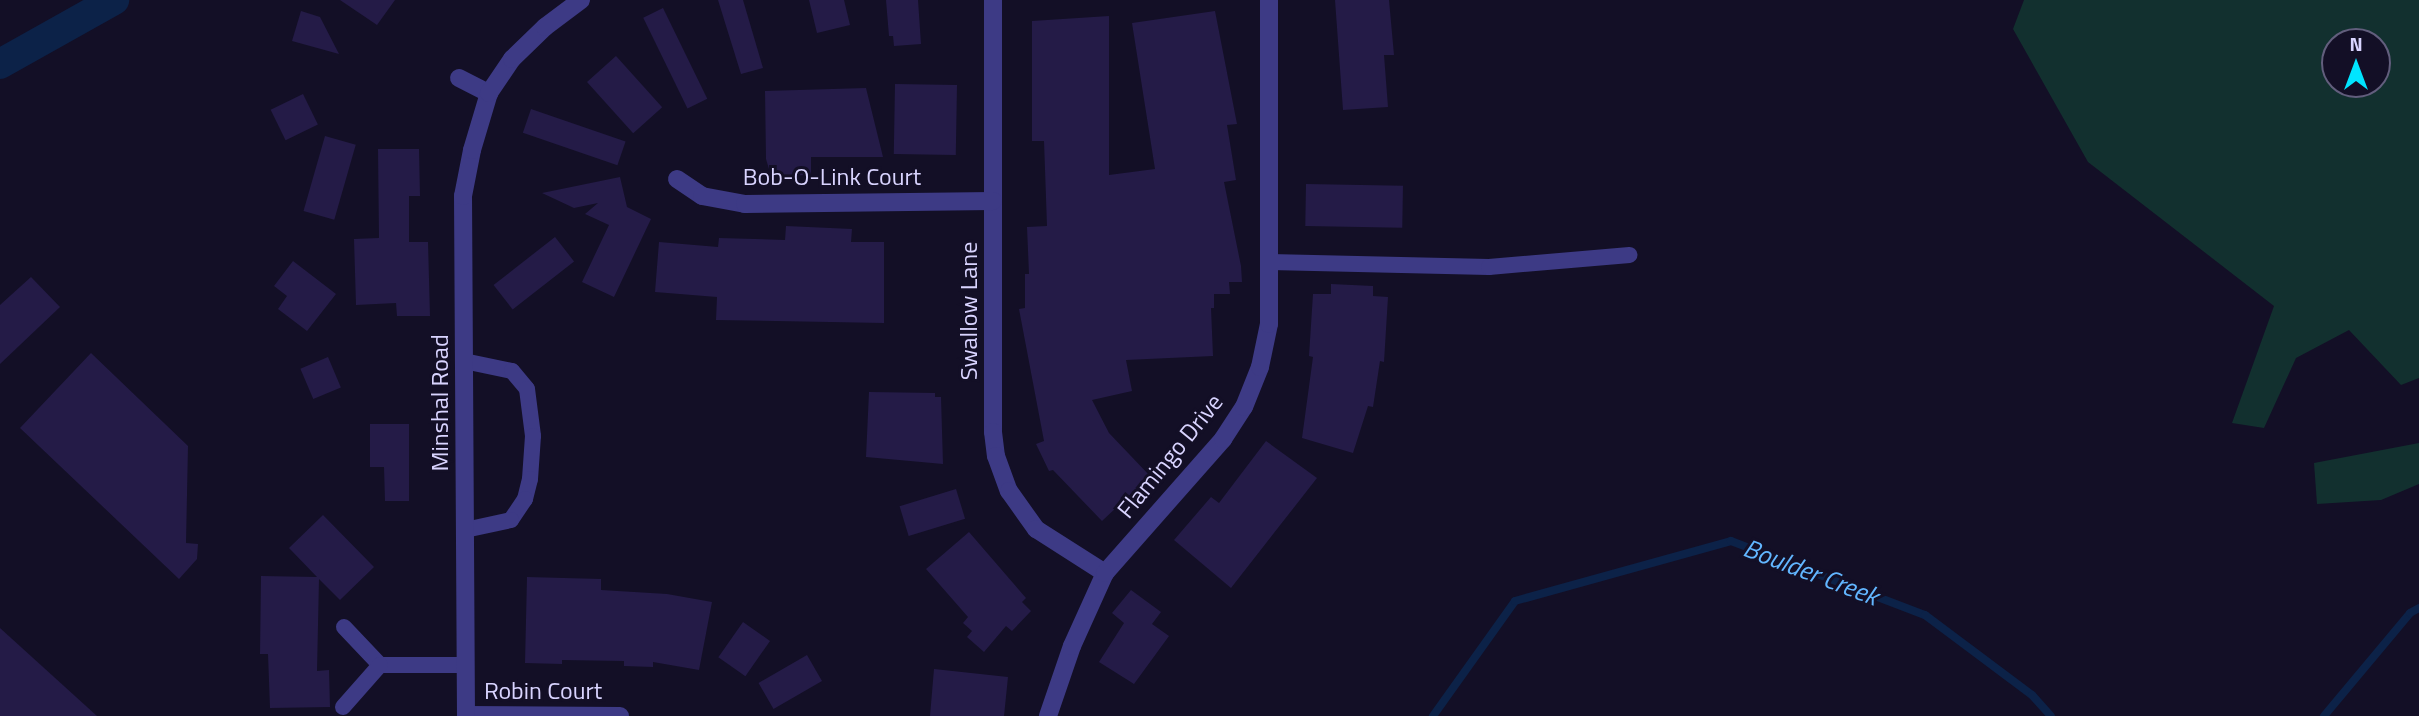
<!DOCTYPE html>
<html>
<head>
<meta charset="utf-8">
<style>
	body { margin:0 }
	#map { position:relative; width:2419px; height:716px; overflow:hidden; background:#130f26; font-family:"Titillium Web",sans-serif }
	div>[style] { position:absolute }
	.green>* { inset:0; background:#12302f }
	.stream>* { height:8px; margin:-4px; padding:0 4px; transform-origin:4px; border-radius:4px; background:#0c2248 }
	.canal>* { height:30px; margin:-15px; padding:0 15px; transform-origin:15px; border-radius:15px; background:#0c2248 }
	.building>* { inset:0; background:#241b47; transform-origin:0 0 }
	.lane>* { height:16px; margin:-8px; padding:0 8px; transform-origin:8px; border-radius:8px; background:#3d3a85 }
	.street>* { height:18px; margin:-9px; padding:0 9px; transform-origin:9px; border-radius:9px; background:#3d3a85 }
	span { translate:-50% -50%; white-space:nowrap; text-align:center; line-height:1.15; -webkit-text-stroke:6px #130f26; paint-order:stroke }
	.street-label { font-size:24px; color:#d9d4ff }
	.water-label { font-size:26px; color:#62b6ff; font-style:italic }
	.north { position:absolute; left:2321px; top:28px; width:70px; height:70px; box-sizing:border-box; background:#130f26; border:2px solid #625e7d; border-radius:50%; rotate:0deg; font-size:19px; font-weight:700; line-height:28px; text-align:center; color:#d9d4ff }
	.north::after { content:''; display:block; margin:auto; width:24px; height:32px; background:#00e5ff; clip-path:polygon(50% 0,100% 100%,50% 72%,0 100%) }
</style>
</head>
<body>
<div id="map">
	<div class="green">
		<i style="clip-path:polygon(evenodd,2024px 0,2419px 0,2419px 378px,2401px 385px,2349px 330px,2296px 358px,2264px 428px,2232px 423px,2274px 306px,2088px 162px,2013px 29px,2024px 0,2377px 42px,2377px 84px,2335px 84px,2335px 42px,2377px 42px)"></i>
		<i style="clip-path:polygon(2419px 443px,2419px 484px,2381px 500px,2317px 504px,2314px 463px)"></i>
	</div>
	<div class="stream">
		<i style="left:1433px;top:716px;width:141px;rotate:-54.5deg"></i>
		<i style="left:1515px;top:601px;width:224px;rotate:-15.5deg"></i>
		<i style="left:1731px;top:541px;width:208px;rotate:20.9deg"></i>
		<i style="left:1925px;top:615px;width:134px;rotate:36.8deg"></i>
		<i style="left:2032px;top:695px;width:28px;rotate:48deg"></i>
		<i style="left:2324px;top:716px;width:134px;rotate:-50.1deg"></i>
		<i style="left:2410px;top:613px;width:10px;rotate:-29deg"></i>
	</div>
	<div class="canal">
		<i style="left:0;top:64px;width:131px;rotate:-29.3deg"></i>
	</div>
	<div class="building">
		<i style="clip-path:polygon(340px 0,395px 0,377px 25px)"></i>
		<i style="clip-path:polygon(718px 0,743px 0,763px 68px,741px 74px)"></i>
		<i style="clip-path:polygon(809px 0,844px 0,850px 25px,817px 33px)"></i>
		<i style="clip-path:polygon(886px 0,918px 0,921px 44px,894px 46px,893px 36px,889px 36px)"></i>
		<i style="clip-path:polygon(1335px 0,1389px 0,1394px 55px,1384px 55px,1388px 107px,1343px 110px)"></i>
		<i style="left:663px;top:8px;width:101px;height:22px;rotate:64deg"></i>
		<i style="clip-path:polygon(301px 11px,320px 17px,339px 54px,292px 41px)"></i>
		<i style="clip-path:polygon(1215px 11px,1237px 124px,1227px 125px,1236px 180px,1224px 182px,1241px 266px,1242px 282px,1229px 282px,1230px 294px,1214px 294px,1214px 308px,1211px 308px,1213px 356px,1126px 360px,1132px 391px,1092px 400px,1109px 433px,1150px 476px,1102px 521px,1053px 470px,1049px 471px,1036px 444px,1044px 441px,1019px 309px,1025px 308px,1025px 274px,1029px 274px,1027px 227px,1047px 226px,1044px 141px,1032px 141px,1032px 21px,1109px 16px,1109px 175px,1155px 169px,1132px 23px)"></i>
		<i style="left:616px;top:56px;width:69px;height:39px;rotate:48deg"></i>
		<i style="left:957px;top:85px;width:70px;height:62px;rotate:91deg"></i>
		<i style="clip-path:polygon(866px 88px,883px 157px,811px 157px,811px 175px,771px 176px,766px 159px,765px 91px)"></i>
		<i style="left:303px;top:94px;width:34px;height:36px;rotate:64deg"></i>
		<i style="left:531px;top:109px;width:100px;height:25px;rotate:19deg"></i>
		<i style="left:325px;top:136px;width:32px;height:78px;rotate:16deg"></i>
		<i style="clip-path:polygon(378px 149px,419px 149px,420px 196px,409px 196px,409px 242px,428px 242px,430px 316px,397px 316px,396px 303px,356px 305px,354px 239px,379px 238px)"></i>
		<i style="clip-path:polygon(620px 177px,627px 207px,651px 219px,614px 297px,582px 282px,609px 225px,585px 214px,598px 203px,574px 208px,542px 193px)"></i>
		<i style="left:1306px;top:184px;width:97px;height:42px;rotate:1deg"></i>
		<i style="clip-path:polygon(786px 226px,852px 229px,851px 242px,884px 242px,884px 323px,716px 320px,717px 297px,655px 292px,659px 242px,718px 247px,719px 238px,785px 240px)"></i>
		<i style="left:555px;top:237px;width:31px;height:78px;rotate:52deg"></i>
		<i style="clip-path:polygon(293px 261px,336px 294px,307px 331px,278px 309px,287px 296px,274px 286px)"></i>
		<i style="clip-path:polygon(31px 277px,60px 307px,0 364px,0 305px)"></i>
		<i style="clip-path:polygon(1331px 284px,1373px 286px,1373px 296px,1388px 297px,1384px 362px,1380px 361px,1373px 407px,1368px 406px,1353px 453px,1302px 438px,1313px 357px,1309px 356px,1313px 294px,1331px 294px)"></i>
		<i style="clip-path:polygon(91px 353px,188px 446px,186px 543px,198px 544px,197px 559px,179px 579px,20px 428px)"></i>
		<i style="left:328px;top:357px;width:33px;height:30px;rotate:67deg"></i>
		<i style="clip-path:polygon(869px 392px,935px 393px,935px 397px,941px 397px,943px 464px,866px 457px)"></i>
		<i style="clip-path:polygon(370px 424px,409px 424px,409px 501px,385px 501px,384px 467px,370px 467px)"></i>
		<i style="clip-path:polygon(1266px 441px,1317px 478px,1231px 588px,1174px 540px,1211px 497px,1219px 503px)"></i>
		<i style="left:956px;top:489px;width:31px;height:59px;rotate:73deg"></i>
		<i style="clip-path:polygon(323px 515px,374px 567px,340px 600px,319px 579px,317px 671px,329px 670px,330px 707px,270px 708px,268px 654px,260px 654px,261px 576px,317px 577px,289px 548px)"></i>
		<i style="clip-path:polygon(969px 532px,1026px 598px,1022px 602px,1031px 611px,1012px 631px,1006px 626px,984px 652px,967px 637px,972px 631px,963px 623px,968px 617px,926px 569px)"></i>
		<i style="clip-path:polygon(527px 577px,601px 579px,601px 590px,667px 594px,712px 602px,699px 670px,653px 662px,653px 667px,624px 666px,624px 661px,562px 660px,562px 664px,525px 663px)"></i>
		<i style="clip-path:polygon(1131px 590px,1161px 612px,1152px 624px,1169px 636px,1134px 684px,1099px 662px,1124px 623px,1112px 613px)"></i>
		<i style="left:743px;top:622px;width:33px;height:43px;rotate:35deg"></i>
		<i style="clip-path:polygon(0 628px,97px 716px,0 716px)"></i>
		<i style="left:807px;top:655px;width:30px;height:56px;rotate:60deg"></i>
		<i style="clip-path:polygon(934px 669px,1008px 677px,1004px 716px,930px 716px)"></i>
	</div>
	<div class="lane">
		<i style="left:1270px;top:262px;width:219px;rotate:1.3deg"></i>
		<i style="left:1489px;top:267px;width:141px;rotate:-4.9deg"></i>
		<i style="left:464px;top:361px;width:49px;rotate:11.8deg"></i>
		<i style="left:512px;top:371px;width:23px;rotate:50deg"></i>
		<i style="left:527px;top:389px;width:47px;rotate:82.7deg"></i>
		<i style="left:533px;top:436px;width:43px;rotate:94deg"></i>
		<i style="left:530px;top:479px;width:21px;rotate:104deg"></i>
		<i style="left:525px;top:499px;width:25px;rotate:124deg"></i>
		<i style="left:511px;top:520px;width:47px;rotate:167.7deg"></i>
		<i style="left:344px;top:627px;width:52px;rotate:46.5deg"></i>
		<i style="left:380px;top:665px;width:85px"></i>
		<i style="left:343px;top:707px;width:56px;rotate:-48.6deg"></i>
	</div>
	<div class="street">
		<i style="left:993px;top:0;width:432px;rotate:90deg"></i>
		<i style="left:993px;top:432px;width:24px;rotate:83deg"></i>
		<i style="left:996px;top:456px;width:37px;rotate:70deg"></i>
		<i style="left:1009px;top:491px;width:47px;rotate:54.6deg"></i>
		<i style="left:1036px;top:529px;width:82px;rotate:32.5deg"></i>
		<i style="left:459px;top:78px;width:34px;rotate:27deg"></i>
		<i style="left:677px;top:179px;width:30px;rotate:34deg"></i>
		<i style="left:702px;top:196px;width:44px;rotate:10.5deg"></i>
		<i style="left:745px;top:204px;width:248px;rotate:-0.7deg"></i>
		<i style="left:466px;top:715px;width:154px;rotate:0.4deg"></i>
		<i style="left:466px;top:716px;width:520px;rotate:-90.33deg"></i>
		<i style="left:463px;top:196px;width:47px;rotate:-78.9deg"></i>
		<i style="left:472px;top:150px;width:59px;rotate:-73.4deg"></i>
		<i style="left:489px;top:93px;width:41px;rotate:-55.9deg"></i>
		<i style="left:512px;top:59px;width:46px;rotate:-44.1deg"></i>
		<i style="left:545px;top:27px;width:45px;rotate:-36.9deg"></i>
		<i style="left:1048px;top:716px;width:74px;rotate:-71.1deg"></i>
		<i style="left:1072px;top:646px;width:80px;rotate:-65.7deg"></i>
		<i style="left:1105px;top:573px;width:179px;rotate:-48.6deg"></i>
		<i style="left:1223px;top:439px;width:38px;rotate:-57deg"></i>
		<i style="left:1244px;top:407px;width:43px;rotate:-68.2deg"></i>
		<i style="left:1260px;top:367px;width:44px;rotate:-78.2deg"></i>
		<i style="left:1269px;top:324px;width:324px;rotate:-90deg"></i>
	</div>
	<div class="street-label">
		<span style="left:832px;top:177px">Bob-O-Link Court</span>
		<span style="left:969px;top:311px;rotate:-90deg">Swallow Lane</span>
		<span style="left:440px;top:403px;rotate:-90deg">Minshal Road</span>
		<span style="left:1170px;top:456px;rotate:-51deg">Flamingo Drive</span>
		<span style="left:543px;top:691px">Robin Court</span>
	</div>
	<div class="water-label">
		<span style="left:1811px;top:572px;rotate:21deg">Boulder Creek</span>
	</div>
	<div class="north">N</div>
</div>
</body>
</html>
